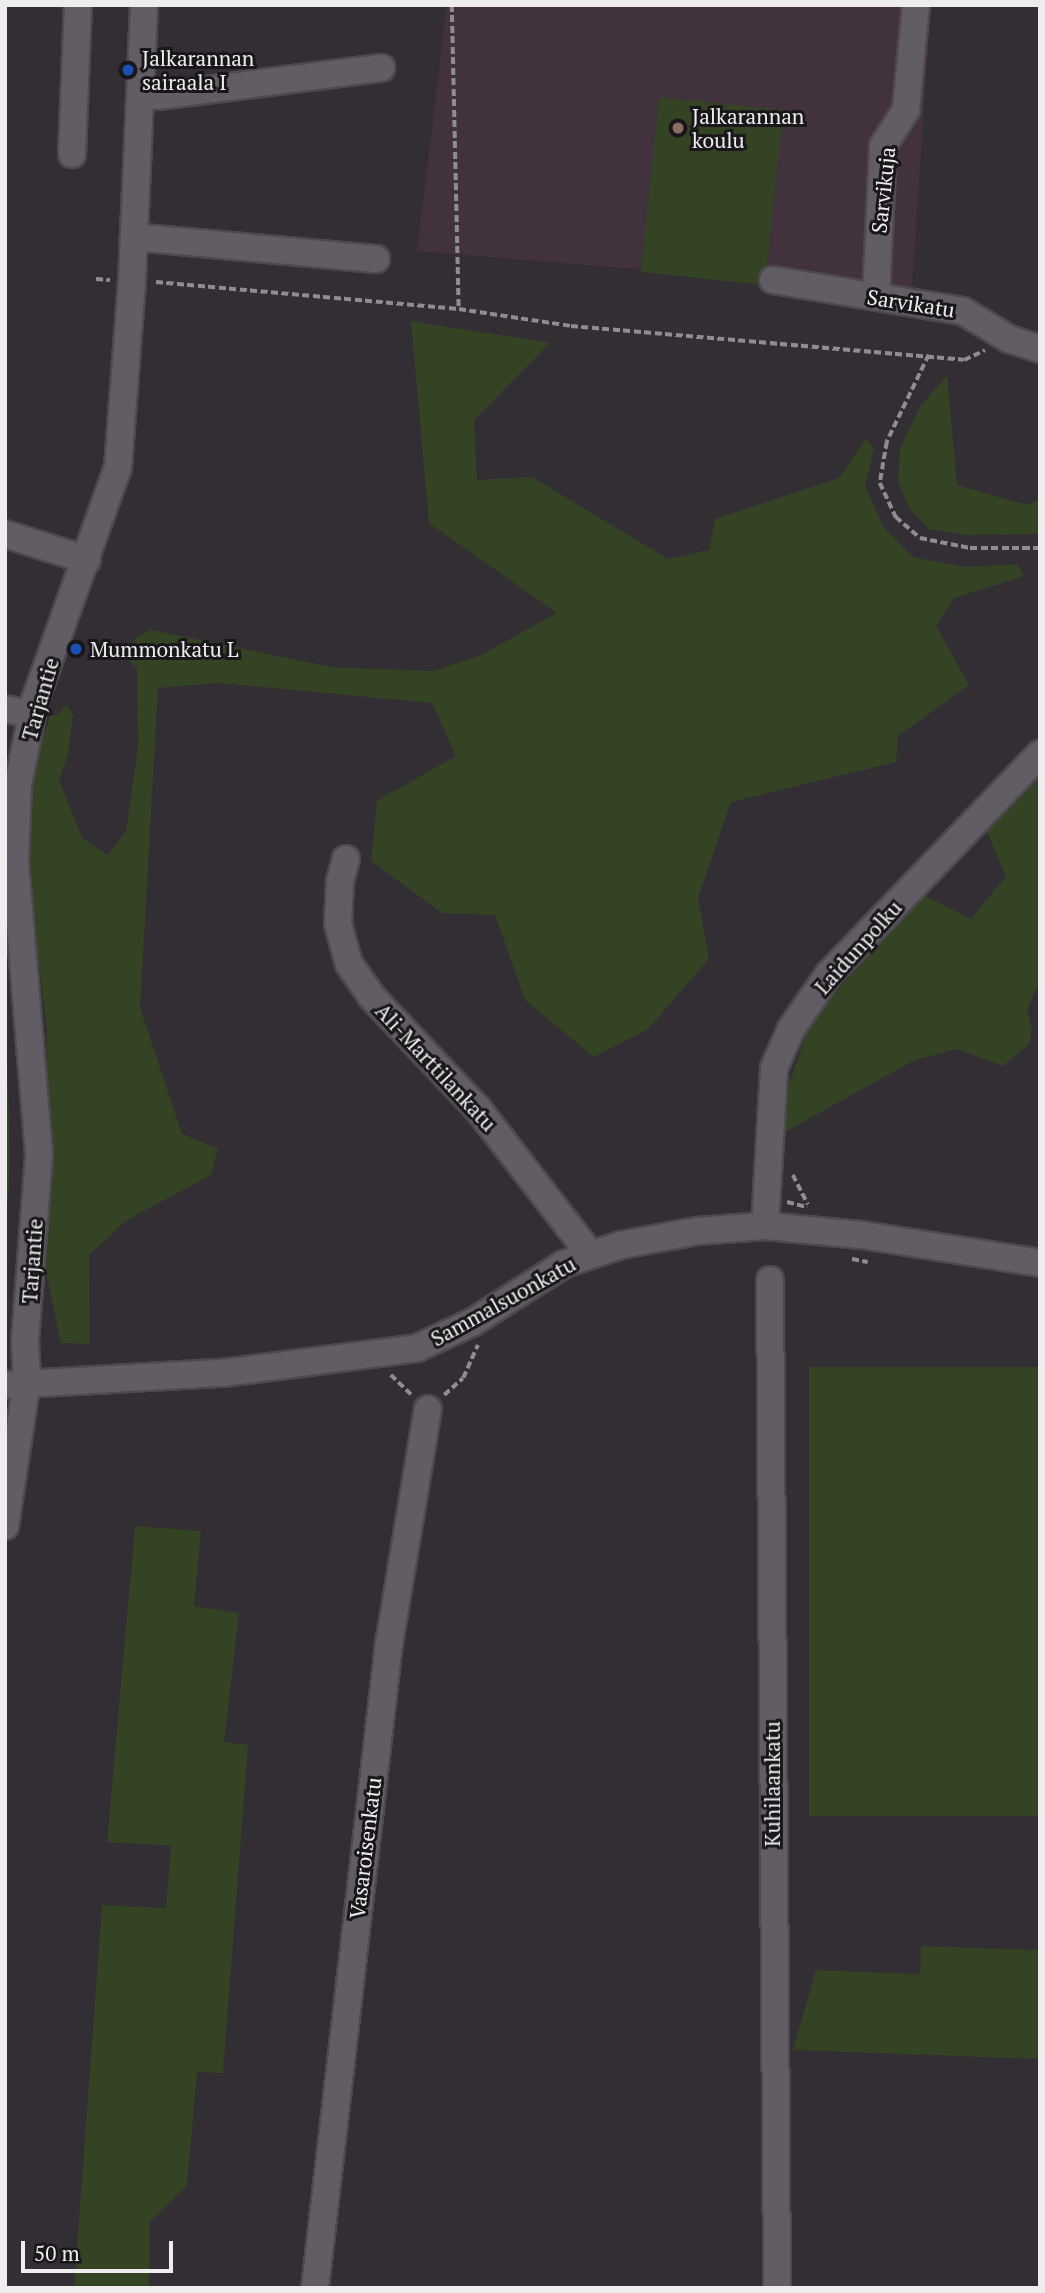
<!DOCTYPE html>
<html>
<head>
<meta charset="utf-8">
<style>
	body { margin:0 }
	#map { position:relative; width:1045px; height:2293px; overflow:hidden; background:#332e34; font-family:"PT Serif",serif }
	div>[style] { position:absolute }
	.education>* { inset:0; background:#42323e }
	.green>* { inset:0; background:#334324; transform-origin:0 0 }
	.path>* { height:3.5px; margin-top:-1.75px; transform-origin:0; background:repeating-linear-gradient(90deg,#908c91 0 7px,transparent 0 10.5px) }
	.roads { filter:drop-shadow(2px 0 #4e494f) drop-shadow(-2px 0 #4e494f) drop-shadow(0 2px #4e494f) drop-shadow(0 -2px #4e494f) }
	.minor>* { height:26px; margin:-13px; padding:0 13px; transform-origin:13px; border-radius:13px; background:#625d64 }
	.dots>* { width:19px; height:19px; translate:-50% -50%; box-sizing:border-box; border:4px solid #19171a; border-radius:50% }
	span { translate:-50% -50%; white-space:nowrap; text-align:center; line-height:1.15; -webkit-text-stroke:6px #19171a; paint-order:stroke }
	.poi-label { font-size:21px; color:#efecf0 }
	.left { translate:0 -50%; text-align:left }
	.street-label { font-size:21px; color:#efecf0 }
	.frame { position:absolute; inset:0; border:7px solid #efecf0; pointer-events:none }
	.scale { position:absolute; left:21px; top:2241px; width:152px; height:32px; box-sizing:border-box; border:4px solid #efecf0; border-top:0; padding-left:9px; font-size:21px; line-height:24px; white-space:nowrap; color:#efecf0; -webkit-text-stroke:5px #19171a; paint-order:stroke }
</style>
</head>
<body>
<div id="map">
	<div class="education">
		<i style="clip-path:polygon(447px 5px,931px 5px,910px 314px,773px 280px,417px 251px)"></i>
	</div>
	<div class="green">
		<i style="left:659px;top:97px;width:125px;height:176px;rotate:6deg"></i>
		<i style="clip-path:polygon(411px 321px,550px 343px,474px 420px,477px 480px,532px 477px,668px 559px,709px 550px,715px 519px,839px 478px,866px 439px,874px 448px,865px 486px,883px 526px,912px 557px,964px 567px,1017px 564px,1024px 576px,954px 598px,936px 626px,969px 685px,898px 736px,896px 762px,731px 802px,698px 898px,709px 959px,648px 1029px,594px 1057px,525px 1000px,495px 915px,442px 913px,371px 861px,377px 801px,456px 756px,432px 703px,218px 683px,158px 688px,140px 1007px,182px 1134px,218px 1149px,211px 1175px,127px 1220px,89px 1255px,90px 1344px,61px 1343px,43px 1256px,47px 1030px,27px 867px,30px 780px,50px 716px,57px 715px,66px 705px,73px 714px,68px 754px,59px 780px,82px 838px,108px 855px,126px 831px,138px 747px,137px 668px,128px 660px,134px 639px,151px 630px,331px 667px,434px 671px,481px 655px,557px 613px,429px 523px)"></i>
		<i style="clip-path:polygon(947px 376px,957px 485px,1026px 505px,1040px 499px,1040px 534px,967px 535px,929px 529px,909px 508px,898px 482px,900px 448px,921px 405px)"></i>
		<i style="clip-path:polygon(1040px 775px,1040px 982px,1027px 1009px,1032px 1029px,1029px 1044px,1003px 1066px,957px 1049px,915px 1060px,783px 1133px,783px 1102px,807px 1031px,840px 987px,923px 895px,971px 919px,1006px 876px,985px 828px)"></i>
		<i style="clip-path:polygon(5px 988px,10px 1155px,8px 1202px,5px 1202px)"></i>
		<i style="left:809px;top:1367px;width:231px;height:449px"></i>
		<i style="clip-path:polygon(135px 1526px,201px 1531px,194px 1606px,239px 1613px,224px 1742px,248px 1745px,223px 2073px,197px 2072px,187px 2186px,150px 2221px,149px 2288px,74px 2288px,102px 1905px,166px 1908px,171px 1846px,107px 1842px)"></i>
		<i style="clip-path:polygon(921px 1946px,1040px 1950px,1040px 2059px,793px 2050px,816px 1970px,920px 1974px)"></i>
	</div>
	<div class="path">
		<i style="left:452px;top:5px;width:304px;rotate:88.7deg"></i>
		<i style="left:96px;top:279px;width:14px;rotate:4deg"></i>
		<i style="left:156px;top:282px;width:304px;rotate:5.1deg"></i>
		<i style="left:459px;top:309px;width:113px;rotate:8.6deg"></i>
		<i style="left:571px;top:326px;width:394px;rotate:4.9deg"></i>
		<i style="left:964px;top:360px;width:23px;rotate:-25deg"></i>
		<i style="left:929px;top:355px;width:97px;rotate:115.8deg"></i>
		<i style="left:887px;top:442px;width:42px;rotate:99.7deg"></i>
		<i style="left:880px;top:483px;width:38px;rotate:65deg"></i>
		<i style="left:896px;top:517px;width:32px;rotate:41deg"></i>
		<i style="left:920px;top:538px;width:51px;rotate:11.3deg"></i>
		<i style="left:970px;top:548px;width:70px"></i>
		<i style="left:793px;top:1175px;width:33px;rotate:63deg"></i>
		<i style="left:787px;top:1202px;width:21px;rotate:14deg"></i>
		<i style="left:852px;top:1259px;width:16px;rotate:11deg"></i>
		<i style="left:391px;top:1375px;width:28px;rotate:44deg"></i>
		<i style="left:444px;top:1395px;width:25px;rotate:-42deg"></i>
		<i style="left:463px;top:1378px;width:36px;rotate:-66deg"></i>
	</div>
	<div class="roads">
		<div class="minor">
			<i style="left:140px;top:94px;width:18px;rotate:6deg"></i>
			<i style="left:158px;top:96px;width:225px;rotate:-7.2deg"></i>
			<i style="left:72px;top:154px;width:149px;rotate:-87.7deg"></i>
			<i style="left:134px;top:237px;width:243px;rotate:5.2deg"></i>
			<i style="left:773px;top:280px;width:193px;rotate:9.3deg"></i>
			<i style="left:963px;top:311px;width:54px;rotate:31.3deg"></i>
			<i style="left:1009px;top:339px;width:33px;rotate:18deg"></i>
			<i style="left:876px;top:297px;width:151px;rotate:-87.3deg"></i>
			<i style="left:883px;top:146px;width:43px;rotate:-57.4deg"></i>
			<i style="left:906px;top:110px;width:105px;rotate:-84.6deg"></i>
			<i style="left:5px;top:534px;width:86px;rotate:17.6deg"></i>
			<i style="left:5px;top:709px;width:27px;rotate:10deg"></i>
			<i style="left:346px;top:859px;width:24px;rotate:105deg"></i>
			<i style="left:340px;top:882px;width:42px;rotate:92.7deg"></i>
			<i style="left:338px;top:924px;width:41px;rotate:74.6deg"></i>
			<i style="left:349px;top:964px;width:39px;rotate:55deg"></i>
			<i style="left:371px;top:996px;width:156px;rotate:46.6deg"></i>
			<i style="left:478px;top:1109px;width:183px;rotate:52.3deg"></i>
			<i style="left:765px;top:1226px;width:158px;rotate:-86.7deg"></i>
			<i style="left:774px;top:1068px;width:43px;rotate:-66.4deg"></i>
			<i style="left:791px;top:1029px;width:67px;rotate:-55.4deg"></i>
			<i style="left:829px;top:974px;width:305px;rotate:-46.2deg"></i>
			<i style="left:770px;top:1280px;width:1008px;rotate:89.6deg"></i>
			<i style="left:5px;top:1385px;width:218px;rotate:-3.2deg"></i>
			<i style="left:223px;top:1373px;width:196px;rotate:-7.3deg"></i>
			<i style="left:417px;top:1348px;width:62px;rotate:-24.9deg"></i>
			<i style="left:473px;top:1322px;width:108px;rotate:-32.5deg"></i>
			<i style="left:564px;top:1264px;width:60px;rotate:-18.4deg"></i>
			<i style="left:621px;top:1245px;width:77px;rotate:-10.4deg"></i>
			<i style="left:697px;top:1231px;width:68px;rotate:-4.2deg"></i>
			<i style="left:765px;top:1226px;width:97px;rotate:5.3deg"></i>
			<i style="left:862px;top:1235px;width:180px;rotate:8.9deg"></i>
			<i style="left:5px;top:1526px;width:147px;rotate:-81.4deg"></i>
			<i style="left:27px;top:1381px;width:40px;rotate:-92.9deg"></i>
			<i style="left:25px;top:1341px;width:188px;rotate:-85.7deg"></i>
			<i style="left:39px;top:1154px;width:293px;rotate:-94.7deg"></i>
			<i style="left:15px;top:862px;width:78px;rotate:-87.8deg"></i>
			<i style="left:18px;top:784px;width:86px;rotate:-78.6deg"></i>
			<i style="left:35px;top:700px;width:247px;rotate:-70.4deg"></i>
			<i style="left:118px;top:467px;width:188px;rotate:-85.7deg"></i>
			<i style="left:132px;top:280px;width:275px;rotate:-87.5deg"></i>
			<i style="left:315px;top:2288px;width:648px;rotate:-83.45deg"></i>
			<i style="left:389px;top:1644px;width:238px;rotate:-80.6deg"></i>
		</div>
	</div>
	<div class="dots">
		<i style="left:128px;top:70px;background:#1a4fb4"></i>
		<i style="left:678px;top:128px;background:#8d6e63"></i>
		<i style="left:76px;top:649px;background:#1a4fb4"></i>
	</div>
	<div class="poi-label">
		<span class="left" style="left:142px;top:70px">Jalkarannan<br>sairaala I</span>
		<span class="left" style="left:692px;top:128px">Jalkarannan<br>koulu</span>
		<span class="left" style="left:90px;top:649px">Mummonkatu L</span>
	</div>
	<div class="street-label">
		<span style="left:883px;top:190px;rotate:-84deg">Sarvikuja</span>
		<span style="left:911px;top:303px;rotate:9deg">Sarvikatu</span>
		<span style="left:40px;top:699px;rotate:-74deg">Tarjantie</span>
		<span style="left:858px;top:947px;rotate:-48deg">Laidunpolku</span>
		<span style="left:436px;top:1067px;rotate:47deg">Ali-Marttilankatu</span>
		<span style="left:32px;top:1261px;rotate:-86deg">Tarjantie</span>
		<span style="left:503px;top:1301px;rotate:-29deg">Sammalsuonkatu</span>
		<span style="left:772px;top:1784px;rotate:-90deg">Kuhilaankatu</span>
		<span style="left:365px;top:1848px;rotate:-83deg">Vasaroisenkatu</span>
	</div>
	<div class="frame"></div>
	<div class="scale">50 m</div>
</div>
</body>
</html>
